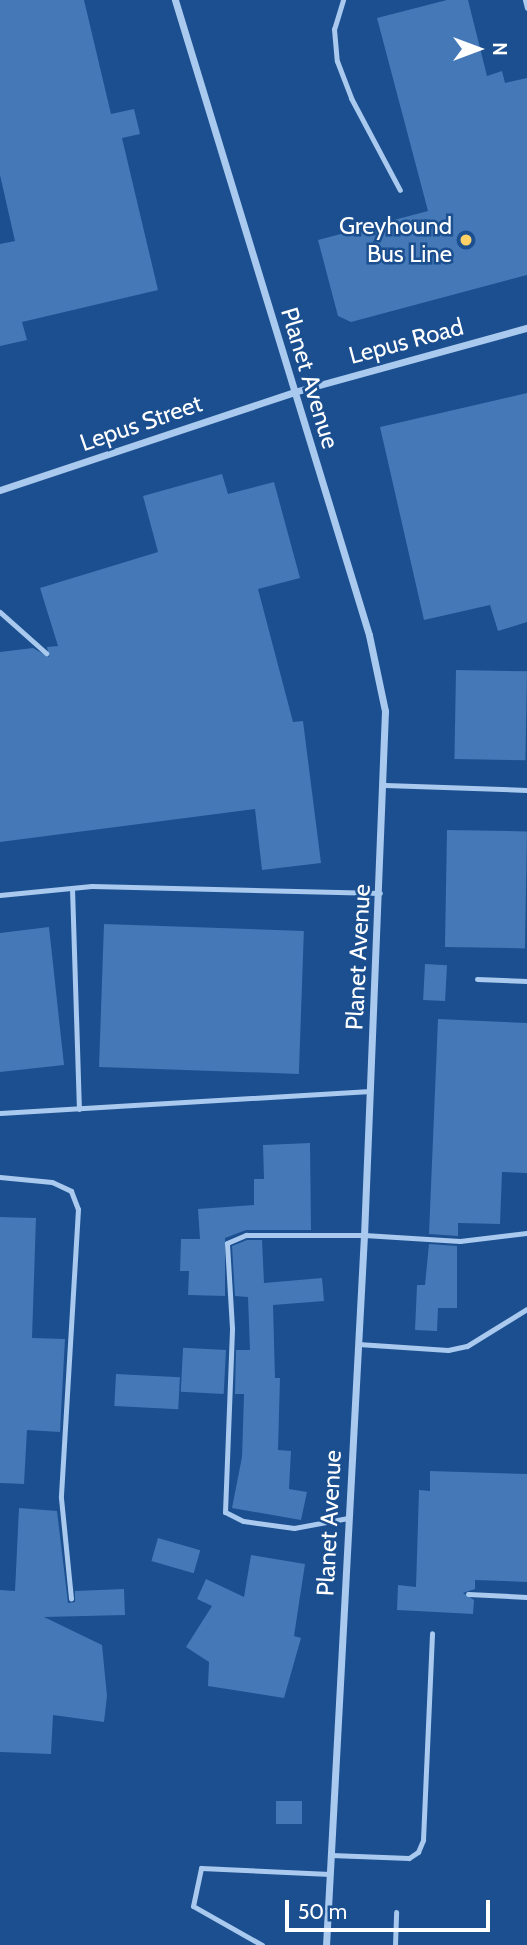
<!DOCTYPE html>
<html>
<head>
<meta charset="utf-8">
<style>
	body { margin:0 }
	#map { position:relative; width:527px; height:1945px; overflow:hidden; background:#1b4f8f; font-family:Cabin,sans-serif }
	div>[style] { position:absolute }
	.building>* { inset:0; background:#4478b7; transform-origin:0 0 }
	.lane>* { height:5px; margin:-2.5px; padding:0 2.5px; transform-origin:2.5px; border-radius:2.5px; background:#a9c9ee }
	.street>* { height:7px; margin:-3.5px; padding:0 3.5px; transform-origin:3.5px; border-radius:3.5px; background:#a9c9ee }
	.dots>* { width:19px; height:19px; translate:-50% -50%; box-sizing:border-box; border:4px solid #1b4f8f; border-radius:50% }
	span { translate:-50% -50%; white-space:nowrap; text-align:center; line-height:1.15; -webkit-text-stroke:5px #1b4f8f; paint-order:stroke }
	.poi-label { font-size:24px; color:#fff }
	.right { translate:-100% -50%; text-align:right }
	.street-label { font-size:24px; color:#fff }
	.north { position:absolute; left:443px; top:14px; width:70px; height:70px; -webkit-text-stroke:5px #1b4f8f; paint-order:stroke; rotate:90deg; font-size:19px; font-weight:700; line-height:28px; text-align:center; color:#fff }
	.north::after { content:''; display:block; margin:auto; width:24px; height:32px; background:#fff; clip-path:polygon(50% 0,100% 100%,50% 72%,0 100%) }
	.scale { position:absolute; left:285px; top:1900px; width:205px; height:32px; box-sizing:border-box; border:4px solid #fff; border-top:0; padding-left:9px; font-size:21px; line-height:24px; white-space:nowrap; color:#fff; -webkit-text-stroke:5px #1b4f8f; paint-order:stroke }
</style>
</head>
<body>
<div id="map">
	<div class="building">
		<i style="clip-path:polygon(0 0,84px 0,111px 114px,134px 109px,140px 134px,122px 138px,158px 290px,22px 322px,27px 340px,0 346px,0 244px,15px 241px,0 175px)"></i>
		<i style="clip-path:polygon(447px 0,468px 0,487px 76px,502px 71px,505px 83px,527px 78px,527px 275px,351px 322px,338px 316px,318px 240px,428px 211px,377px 18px)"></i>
		<i style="clip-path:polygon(527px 393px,527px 622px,498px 631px,490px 605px,424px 620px,380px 427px)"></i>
		<i style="clip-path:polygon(222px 474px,228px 494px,274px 482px,300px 578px,258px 589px,293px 722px,303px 721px,321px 863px,262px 870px,255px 809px,0 842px,0 652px,33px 648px,49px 657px,47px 647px,58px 646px,40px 588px,158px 552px,143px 496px)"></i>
		<i style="left:456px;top:670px;width:71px;height:89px;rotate:1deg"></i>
		<i style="left:447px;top:830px;width:80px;height:117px;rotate:1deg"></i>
		<i style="left:104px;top:924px;width:200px;height:143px;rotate:2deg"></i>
		<i style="clip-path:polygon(49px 927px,64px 1065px,0 1072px,0 933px)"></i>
		<i style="left:425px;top:964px;width:22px;height:36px;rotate:3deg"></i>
		<i style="clip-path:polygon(438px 1019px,527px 1023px,527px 1173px,502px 1172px,500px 1224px,458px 1223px,458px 1236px,429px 1234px)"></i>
		<i style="clip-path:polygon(310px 1143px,311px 1230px,246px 1230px,225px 1238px,225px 1296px,188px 1295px,189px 1271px,180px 1271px,181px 1239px,200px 1239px,198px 1209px,254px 1205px,254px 1179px,264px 1179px,263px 1145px)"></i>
		<i style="clip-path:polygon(0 1217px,36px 1218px,32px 1338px,65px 1339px,60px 1432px,27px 1430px,24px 1484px,0 1483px)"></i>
		<i style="clip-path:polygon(247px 1240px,262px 1240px,264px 1283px,322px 1278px,324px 1301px,273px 1305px,275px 1378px,280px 1378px,278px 1450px,291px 1451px,289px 1489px,307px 1492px,301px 1520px,232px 1508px,242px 1457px,244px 1394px,235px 1394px,236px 1350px,250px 1350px,248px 1297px,235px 1296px,232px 1246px)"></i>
		<i style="clip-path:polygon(429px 1244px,457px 1246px,457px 1308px,438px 1308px,437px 1331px,415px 1330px,417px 1285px,425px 1285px)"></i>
		<i style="left:226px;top:1350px;width:44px;height:43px;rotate:93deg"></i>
		<i style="left:116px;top:1374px;width:64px;height:32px;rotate:3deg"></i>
		<i style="clip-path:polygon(430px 1471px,527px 1474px,527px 1582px,475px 1580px,475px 1589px,463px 1593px,474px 1600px,473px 1614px,397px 1610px,398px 1585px,416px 1587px,419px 1490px,430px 1491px)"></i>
		<i style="clip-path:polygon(19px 1508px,57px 1511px,68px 1603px,75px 1602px,75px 1591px,124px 1589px,125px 1615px,44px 1617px,102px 1645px,107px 1696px,104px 1722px,53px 1715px,51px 1754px,0 1752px,0 1590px,15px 1591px)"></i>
		<i style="left:158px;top:1538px;width:44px;height:24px;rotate:16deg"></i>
		<i style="clip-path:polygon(251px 1555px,305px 1564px,294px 1636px,301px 1638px,284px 1698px,208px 1686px,209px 1662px,186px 1647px,212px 1606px,197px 1599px,206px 1579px,244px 1597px)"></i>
		<i style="left:276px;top:1801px;width:26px;height:23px"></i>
	</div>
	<div class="lane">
		<i style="left:343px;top:0;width:30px;rotate:107deg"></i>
		<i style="left:334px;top:29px;width:32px;rotate:85deg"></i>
		<i style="left:337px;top:61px;width:40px;rotate:69deg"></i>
		<i style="left:351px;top:98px;width:104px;rotate:62deg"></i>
		<i style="left:525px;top:0;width:8px;rotate:76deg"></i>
		<i style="left:0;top:612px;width:62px;rotate:41.7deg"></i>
		<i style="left:385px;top:785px;width:142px;rotate:2deg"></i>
		<i style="left:72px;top:888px;width:221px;rotate:88.2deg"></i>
		<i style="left:0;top:895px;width:92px;rotate:-5.6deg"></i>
		<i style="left:92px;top:886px;width:288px;rotate:1.4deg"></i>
		<i style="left:477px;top:979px;width:50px;rotate:2.3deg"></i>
		<i style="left:0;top:1113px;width:371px;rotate:-3.4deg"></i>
		<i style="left:0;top:1177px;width:52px;rotate:5.5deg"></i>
		<i style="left:52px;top:1182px;width:21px;rotate:25deg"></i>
		<i style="left:71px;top:1191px;width:19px;rotate:69deg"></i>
		<i style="left:78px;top:1209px;width:289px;rotate:93.4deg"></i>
		<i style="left:61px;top:1498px;width:101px;rotate:84.3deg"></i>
		<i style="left:358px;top:1344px;width:90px;rotate:3.8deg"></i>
		<i style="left:448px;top:1350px;width:19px;rotate:-12deg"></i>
		<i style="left:467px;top:1346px;width:70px;rotate:-31.7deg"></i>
		<i style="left:348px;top:1518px;width:55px;rotate:169.5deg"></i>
		<i style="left:294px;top:1528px;width:51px;rotate:-172.2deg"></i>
		<i style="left:243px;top:1521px;width:20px;rotate:-153deg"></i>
		<i style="left:225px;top:1512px;width:184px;rotate:-87.8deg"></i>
		<i style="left:232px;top:1328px;width:85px;rotate:-93.4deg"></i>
		<i style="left:227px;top:1243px;width:21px;rotate:-23deg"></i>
		<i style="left:246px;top:1235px;width:118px"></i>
		<i style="left:364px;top:1235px;width:96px;rotate:3.6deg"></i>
		<i style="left:460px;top:1241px;width:67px;rotate:-6.8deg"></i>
		<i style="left:468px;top:1594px;width:59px;rotate:2.9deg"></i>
		<i style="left:331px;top:1855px;width:78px;rotate:2.2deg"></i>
		<i style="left:409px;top:1858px;width:11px;rotate:-34deg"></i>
		<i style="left:418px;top:1852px;width:13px;rotate:-67deg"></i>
		<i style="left:423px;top:1840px;width:207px;rotate:-87.5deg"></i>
		<i style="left:262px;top:1945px;width:79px;rotate:-150.5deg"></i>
		<i style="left:193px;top:1906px;width:39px;rotate:-78deg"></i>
		<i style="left:201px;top:1868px;width:129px;rotate:2.7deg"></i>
		<i style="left:395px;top:1945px;width:33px;rotate:-88deg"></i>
	</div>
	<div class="street">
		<i style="left:175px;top:0;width:664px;rotate:73.01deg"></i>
		<i style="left:369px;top:635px;width:78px;rotate:78.1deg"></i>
		<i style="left:385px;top:711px;width:524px;rotate:92.29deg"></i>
		<i style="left:364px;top:1235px;width:711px;rotate:93.06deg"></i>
		<i style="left:0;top:490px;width:310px;rotate:-18.4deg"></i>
		<i style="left:294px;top:392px;width:242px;rotate:-15.4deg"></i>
	</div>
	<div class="dots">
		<i style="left:466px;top:240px;background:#ffd166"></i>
	</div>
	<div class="poi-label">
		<span class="right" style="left:452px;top:240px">Greyhound<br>Bus Line</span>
	</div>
	<div class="street-label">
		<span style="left:406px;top:341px;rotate:-15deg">Lepus Road</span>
		<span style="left:310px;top:378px;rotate:73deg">Planet Avenue</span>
		<span style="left:141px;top:423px;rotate:-19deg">Lepus Street</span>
		<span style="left:358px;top:957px;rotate:-87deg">Planet Avenue</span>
		<span style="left:329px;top:1523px;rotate:-87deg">Planet Avenue</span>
	</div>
	<div class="north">N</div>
	<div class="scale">50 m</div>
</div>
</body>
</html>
